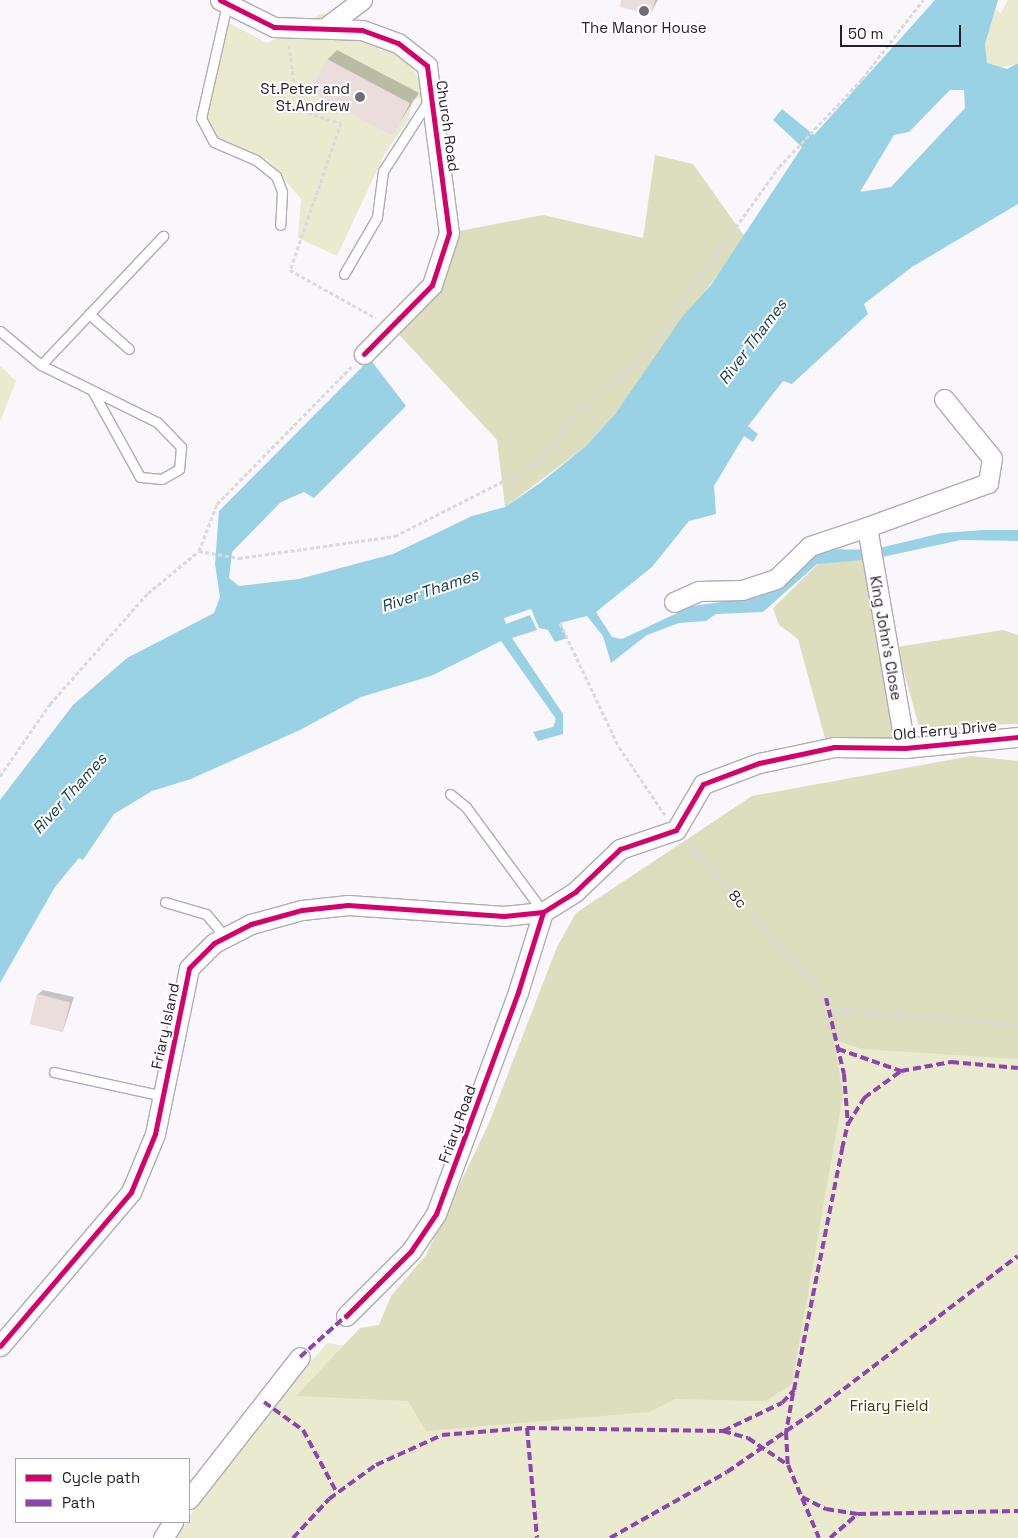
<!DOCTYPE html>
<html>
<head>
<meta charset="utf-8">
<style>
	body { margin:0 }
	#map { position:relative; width:1018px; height:1538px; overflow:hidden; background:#f9f6fc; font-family:"Space Grotesk",sans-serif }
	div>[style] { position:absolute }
	.green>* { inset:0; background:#e9eace }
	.forest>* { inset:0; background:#dddebd }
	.water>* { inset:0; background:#9ad2e5 }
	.shadow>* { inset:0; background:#0003 }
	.building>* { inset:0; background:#ecdddd; transform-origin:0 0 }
	.path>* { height:3px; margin-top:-1.5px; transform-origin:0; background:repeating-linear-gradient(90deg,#dad9dc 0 4px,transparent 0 6.5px) }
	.roads { filter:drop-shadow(1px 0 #b1acb4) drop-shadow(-1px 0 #b1acb4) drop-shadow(0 1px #b1acb4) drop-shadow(0 -1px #b1acb4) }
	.service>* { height:9px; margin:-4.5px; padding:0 4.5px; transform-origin:4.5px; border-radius:4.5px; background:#fefeff }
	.minor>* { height:19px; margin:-9.5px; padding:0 9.5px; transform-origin:9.5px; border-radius:9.5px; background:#fefeff }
	.quiet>* { height:4px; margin-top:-2px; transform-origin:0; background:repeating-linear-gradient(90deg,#8e44ad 0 8px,transparent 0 12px) }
	.cycleway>* { height:5px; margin:-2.5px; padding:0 2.5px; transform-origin:2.5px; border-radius:2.5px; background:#d6006c }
	.dots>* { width:14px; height:14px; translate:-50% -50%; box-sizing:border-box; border:2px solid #fff; border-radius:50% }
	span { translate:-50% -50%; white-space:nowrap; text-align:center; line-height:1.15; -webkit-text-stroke:4px #fff; paint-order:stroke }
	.poi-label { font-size:15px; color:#27202c }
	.right { translate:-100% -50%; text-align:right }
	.street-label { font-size:15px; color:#27202c }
	.park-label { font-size:15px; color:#3a3c07 }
	.water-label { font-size:16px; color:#153b46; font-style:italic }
	.legend { position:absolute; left:15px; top:1458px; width:175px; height:65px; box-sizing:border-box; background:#fff; border:1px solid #a9a6ab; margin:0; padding:6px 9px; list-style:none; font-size:15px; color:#27202c }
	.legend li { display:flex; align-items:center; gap:10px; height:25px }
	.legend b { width:25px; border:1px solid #a9a6ab }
	.scale { position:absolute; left:840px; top:25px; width:121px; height:22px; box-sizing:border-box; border:2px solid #27202c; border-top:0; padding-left:6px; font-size:15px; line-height:18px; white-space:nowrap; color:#27202c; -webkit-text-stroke:4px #fff; paint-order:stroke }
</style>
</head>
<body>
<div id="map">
	<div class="green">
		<i style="clip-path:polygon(1008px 0,1018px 0,1018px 63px,997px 69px,987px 63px,985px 44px,994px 9px,1001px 13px)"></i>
		<i style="clip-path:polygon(323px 13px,399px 38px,427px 98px,412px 99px,409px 119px,385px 153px,337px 256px,298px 238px,301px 199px,268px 160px,218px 138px,208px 127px,206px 99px,229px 23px,267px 43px)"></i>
		<i style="clip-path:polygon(0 366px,16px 381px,0 422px)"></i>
		<i style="clip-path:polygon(822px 1014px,1018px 1034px,1018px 1538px,175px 1538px,231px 1456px,327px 1343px,518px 1372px)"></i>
	</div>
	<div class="forest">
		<i style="clip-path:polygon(655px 155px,693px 164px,745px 237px,616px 413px,586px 446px,505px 507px,497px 440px,392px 327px,432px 285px,449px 233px,543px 215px,643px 238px)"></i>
		<i style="clip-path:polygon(867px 559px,909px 738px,829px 753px,798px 639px,779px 625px,773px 608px,819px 563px)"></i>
		<i style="clip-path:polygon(1003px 630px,1018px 635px,1018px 724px,974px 725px,921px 734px,897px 647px)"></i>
		<i style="clip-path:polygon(971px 756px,1018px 761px,1018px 1059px,862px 1049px,834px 1040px,843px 1094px,792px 1384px,765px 1401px,675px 1399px,649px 1412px,426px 1431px,408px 1401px,296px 1396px,360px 1328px,379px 1325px,391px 1296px,426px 1255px,489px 1123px,557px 947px,576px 913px,752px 796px)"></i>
	</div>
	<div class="water">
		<i style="clip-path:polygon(evenodd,935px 0,998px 0,985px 44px,987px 63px,1007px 69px,1018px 63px,1018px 204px,912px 267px,864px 304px,868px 314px,792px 384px,783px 381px,748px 426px,758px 434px,753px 442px,744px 436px,714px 486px,716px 514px,689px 521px,652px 567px,596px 612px,612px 637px,622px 639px,692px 606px,759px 597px,811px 554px,828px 549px,871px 550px,942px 533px,983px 530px,1018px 530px,1018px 541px,961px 540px,873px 559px,817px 564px,763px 612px,716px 614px,706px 621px,679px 623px,647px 635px,611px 663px,603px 636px,587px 616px,560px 623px,567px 638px,555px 642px,548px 630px,539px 628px,531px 609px,504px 618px,506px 624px,530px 615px,537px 630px,512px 638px,563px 714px,563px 734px,538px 741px,533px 732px,553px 727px,556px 719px,501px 641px,431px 676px,361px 697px,300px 730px,191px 779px,152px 791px,114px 814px,83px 860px,79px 858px,55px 887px,0 983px,0 800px,73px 705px,127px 658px,214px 613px,220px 597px,215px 564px,219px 511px,370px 359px,406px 406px,314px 498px,304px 492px,281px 502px,232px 552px,229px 578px,239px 586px,299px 579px,393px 554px,472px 516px,505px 507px,540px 483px,586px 446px,616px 413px,682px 317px,711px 285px,802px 147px,773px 120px,782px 109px,814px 135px,935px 0,950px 90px,964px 90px,965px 108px,891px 187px,860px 192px,894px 135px,909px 132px,950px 90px)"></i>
	</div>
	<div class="shadow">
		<i style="clip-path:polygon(623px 0,658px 0,651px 13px)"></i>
		<i style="clip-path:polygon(337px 50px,419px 93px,392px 134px,328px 59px)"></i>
		<i style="clip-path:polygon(43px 990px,74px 997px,63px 1031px,38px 994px)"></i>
	</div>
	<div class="building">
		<i style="clip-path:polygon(621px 0,655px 0,651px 15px,620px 7px)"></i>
		<i style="left:327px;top:59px;width:94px;height:37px;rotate:28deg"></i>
		<i style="left:37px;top:994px;width:34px;height:31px;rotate:14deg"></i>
	</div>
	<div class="path">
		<i style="left:289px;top:45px;width:47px;rotate:82.7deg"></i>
		<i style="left:295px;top:92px;width:25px;rotate:58deg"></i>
		<i style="left:308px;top:113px;width:34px;rotate:17deg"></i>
		<i style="left:341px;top:123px;width:156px;rotate:109.1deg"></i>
		<i style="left:290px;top:270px;width:98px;rotate:29.2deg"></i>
		<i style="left:199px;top:551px;width:50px;rotate:-69deg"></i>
		<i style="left:217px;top:504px;width:194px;rotate:-45.6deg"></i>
		<i style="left:560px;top:623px;width:137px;rotate:64.6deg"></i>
		<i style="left:619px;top:747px;width:82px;rotate:55.9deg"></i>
		<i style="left:0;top:776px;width:88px;rotate:-55.2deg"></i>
		<i style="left:50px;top:704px;width:148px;rotate:-48.6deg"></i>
		<i style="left:148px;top:593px;width:66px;rotate:-39.5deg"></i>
		<i style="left:199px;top:551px;width:41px;rotate:9.9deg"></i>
		<i style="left:239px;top:558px;width:158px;rotate:-8deg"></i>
		<i style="left:395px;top:536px;width:161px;rotate:-26.9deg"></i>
		<i style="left:539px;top:463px;width:68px;rotate:-52.8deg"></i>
		<i style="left:580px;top:409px;width:79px;rotate:-39.3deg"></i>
		<i style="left:641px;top:359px;width:236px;rotate:-54.3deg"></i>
		<i style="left:779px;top:167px;width:121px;rotate:-46.7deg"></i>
		<i style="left:862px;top:79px;width:100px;rotate:-52.3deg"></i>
		<i style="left:686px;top:841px;width:227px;rotate:48.2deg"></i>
		<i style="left:837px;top:1010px;width:182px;rotate:4.7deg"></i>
	</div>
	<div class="roads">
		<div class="service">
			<i style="left:227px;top:4px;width:117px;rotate:102.8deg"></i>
			<i style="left:201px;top:118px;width:27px;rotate:62deg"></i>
			<i style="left:214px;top:142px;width:46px;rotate:23.2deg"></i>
			<i style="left:256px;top:160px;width:26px;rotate:39deg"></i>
			<i style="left:276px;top:176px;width:17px;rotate:69deg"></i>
			<i style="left:282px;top:192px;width:33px;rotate:93deg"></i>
			<i style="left:344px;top:274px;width:66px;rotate:-59.9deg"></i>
			<i style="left:377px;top:217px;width:46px;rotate:-82.6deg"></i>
			<i style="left:383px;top:171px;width:85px;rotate:-57.1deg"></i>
			<i style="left:89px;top:314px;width:53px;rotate:41.2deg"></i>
			<i style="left:0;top:331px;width:53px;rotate:39.7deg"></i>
			<i style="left:41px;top:365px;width:129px;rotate:26.2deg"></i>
			<i style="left:157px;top:422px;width:35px;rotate:46deg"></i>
			<i style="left:181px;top:447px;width:22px;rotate:95deg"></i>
			<i style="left:179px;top:469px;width:20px;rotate:150deg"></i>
			<i style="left:162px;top:479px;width:22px;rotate:-175deg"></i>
			<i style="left:140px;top:477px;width:97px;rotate:-118.9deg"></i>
			<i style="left:41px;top:365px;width:178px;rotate:-46.6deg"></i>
			<i style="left:450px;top:794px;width:21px;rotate:39deg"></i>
			<i style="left:466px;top:807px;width:130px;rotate:53.7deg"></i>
			<i style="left:165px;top:902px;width:43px;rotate:16.3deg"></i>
			<i style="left:206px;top:914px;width:30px;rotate:50deg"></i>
			<i style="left:54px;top:1072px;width:112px;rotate:12.4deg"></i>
		</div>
		<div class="minor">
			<i style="left:220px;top:0;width:60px;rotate:26.6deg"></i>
			<i style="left:274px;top:27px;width:88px;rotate:2deg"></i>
			<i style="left:362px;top:30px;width:38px;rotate:20deg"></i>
			<i style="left:398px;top:43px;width:37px;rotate:38deg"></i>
			<i style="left:427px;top:66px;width:168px;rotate:82.5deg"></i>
			<i style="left:449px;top:233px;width:55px;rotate:108.1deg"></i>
			<i style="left:432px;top:285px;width:97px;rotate:134.6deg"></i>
			<i style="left:326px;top:27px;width:45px;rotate:-36.9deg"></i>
			<i style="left:867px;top:527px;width:129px;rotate:-20deg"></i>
			<i style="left:988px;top:483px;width:25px;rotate:-81deg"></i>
			<i style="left:992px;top:458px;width:76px;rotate:-129.1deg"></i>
			<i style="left:674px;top:602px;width:27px;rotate:-24deg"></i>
			<i style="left:699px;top:591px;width:43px;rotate:-1.3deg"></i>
			<i style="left:742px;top:590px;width:36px;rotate:-18deg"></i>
			<i style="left:776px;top:579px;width:47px;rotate:-44.1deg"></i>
			<i style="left:810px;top:546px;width:60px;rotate:-18.4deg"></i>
			<i style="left:867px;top:527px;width:224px;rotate:80.2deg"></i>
			<i style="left:346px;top:1316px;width:92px;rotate:-45deg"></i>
			<i style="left:411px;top:1251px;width:45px;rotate:-56deg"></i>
			<i style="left:436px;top:1214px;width:237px;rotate:-69.7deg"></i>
			<i style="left:518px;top:992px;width:84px;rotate:-72.6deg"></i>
			<i style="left:0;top:1346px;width:202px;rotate:-49.6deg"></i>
			<i style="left:131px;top:1192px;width:63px;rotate:-67.5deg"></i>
			<i style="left:155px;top:1134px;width:169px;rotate:-78.4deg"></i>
			<i style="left:189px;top:968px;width:35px;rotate:-45deg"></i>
			<i style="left:214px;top:943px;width:42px;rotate:-27.2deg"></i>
			<i style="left:251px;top:924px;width:53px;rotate:-15.4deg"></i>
			<i style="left:302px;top:910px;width:46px;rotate:-6.2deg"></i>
			<i style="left:348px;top:905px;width:156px;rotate:4deg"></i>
			<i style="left:504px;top:916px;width:39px;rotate:-6deg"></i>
			<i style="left:543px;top:912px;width:39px;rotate:-32deg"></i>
			<i style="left:576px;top:891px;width:61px;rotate:-43.7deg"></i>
			<i style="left:620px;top:849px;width:59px;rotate:-18.7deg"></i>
			<i style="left:676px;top:830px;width:53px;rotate:-59.6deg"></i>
			<i style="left:703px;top:784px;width:60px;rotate:-20.6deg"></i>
			<i style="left:759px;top:763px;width:77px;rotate:-12deg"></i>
			<i style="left:834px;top:747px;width:71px;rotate:0.8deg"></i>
			<i style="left:905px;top:748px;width:114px;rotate:-5.6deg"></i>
			<i style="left:189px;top:1499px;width:180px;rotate:-52deg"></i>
			<i style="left:163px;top:1538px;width:19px;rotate:-58deg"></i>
		</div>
	</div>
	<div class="quiet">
		<i style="left:826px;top:998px;width:78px;rotate:76.7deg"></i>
		<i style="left:844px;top:1074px;width:52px;rotate:85.6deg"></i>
		<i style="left:838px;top:1049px;width:67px;rotate:19.2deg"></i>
		<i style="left:300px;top:1357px;width:62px;rotate:-41.7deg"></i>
		<i style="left:793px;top:1393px;width:40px;rotate:100deg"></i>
		<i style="left:786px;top:1432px;width:33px;rotate:87deg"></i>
		<i style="left:788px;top:1465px;width:79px;rotate:67deg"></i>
		<i style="left:264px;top:1402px;width:48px;rotate:35.7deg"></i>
		<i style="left:303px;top:1430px;width:72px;rotate:61.6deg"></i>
		<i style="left:527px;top:1428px;width:110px;rotate:84.8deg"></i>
		<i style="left:723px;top:1431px;width:26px;rotate:16deg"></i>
		<i style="left:748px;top:1438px;width:48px;rotate:34deg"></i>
		<i style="left:802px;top:1497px;width:27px;rotate:27deg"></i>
		<i style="left:826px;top:1509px;width:32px;rotate:9deg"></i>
		<i style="left:858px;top:1514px;width:160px;rotate:-1.1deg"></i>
		<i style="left:293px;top:1538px;width:53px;rotate:-47.3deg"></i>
		<i style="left:329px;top:1499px;width:58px;rotate:-35.9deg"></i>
		<i style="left:376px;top:1465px;width:72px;rotate:-24.4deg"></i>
		<i style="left:442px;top:1435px;width:85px;rotate:-4.7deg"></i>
		<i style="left:527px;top:1428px;width:196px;rotate:0.9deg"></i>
		<i style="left:723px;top:1431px;width:65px;rotate:-25.4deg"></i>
		<i style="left:782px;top:1403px;width:18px;rotate:-47deg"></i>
		<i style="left:794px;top:1390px;width:246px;rotate:-78.7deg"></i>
		<i style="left:842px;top:1149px;width:26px;rotate:-77deg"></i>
		<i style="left:848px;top:1124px;width:31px;rotate:-58deg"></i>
		<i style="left:864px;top:1098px;width:46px;rotate:-36.1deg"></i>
		<i style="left:901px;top:1071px;width:51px;rotate:-10.2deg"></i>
		<i style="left:951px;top:1062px;width:67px;rotate:5.1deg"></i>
		<i style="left:610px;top:1538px;width:134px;rotate:-29.4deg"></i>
		<i style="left:727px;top:1472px;width:107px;rotate:-34.7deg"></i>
		<i style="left:815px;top:1411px;width:255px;rotate:-37.4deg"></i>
		<i style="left:830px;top:1538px;width:37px;rotate:-41deg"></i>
	</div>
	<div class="cycleway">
		<i style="left:220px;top:0;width:60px;rotate:26.6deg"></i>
		<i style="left:274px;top:27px;width:88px;rotate:2deg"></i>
		<i style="left:362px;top:30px;width:38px;rotate:20deg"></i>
		<i style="left:398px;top:43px;width:37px;rotate:38deg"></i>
		<i style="left:427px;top:66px;width:168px;rotate:82.5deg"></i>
		<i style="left:449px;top:233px;width:55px;rotate:108.1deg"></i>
		<i style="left:432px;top:285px;width:97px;rotate:134.6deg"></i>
		<i style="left:346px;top:1316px;width:92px;rotate:-45deg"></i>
		<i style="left:411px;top:1251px;width:45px;rotate:-56deg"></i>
		<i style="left:436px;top:1214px;width:237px;rotate:-69.7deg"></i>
		<i style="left:518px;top:992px;width:84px;rotate:-72.6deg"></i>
		<i style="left:0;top:1346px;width:202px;rotate:-49.6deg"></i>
		<i style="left:131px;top:1192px;width:63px;rotate:-67.5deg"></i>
		<i style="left:155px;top:1134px;width:169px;rotate:-78.4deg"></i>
		<i style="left:189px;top:968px;width:35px;rotate:-45deg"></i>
		<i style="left:214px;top:943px;width:42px;rotate:-27.2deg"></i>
		<i style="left:251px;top:924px;width:53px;rotate:-15.4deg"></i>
		<i style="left:302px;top:910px;width:46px;rotate:-6.2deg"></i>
		<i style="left:348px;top:905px;width:156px;rotate:4deg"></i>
		<i style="left:504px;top:916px;width:39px;rotate:-6deg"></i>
		<i style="left:543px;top:912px;width:39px;rotate:-32deg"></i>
		<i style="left:576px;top:891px;width:61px;rotate:-43.7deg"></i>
		<i style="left:620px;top:849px;width:59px;rotate:-18.7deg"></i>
		<i style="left:676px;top:830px;width:53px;rotate:-59.6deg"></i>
		<i style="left:703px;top:784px;width:60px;rotate:-20.6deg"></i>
		<i style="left:759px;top:763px;width:77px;rotate:-12deg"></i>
		<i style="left:834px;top:747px;width:71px;rotate:0.8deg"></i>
		<i style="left:905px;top:748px;width:114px;rotate:-5.6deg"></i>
	</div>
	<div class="dots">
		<i style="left:644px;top:11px;background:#706b75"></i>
		<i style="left:360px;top:97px;background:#706b75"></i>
	</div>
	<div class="poi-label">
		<span style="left:644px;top:28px">The Manor House</span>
		<span class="right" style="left:350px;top:97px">St.Peter and<br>St.Andrew</span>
	</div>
	<div class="street-label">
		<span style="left:448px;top:126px;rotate:82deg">Church Road</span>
		<span style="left:886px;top:638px;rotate:80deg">King John's Close</span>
		<span style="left:945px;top:730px;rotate:-5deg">Old Ferry Drive</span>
		<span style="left:738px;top:899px;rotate:48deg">8c</span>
		<span style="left:165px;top:1026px;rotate:-78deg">Friary Island</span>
		<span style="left:457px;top:1124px;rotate:-70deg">Friary Road</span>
	</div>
	<div class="park-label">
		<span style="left:889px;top:1406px">Friary Field</span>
	</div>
	<div class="water-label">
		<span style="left:753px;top:342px;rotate:-53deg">River Thames</span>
		<span style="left:430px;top:591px;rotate:-19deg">River Thames</span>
		<span style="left:70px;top:794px;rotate:-48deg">River Thames</span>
	</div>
	<ul class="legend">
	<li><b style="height:6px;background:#d6006c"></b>Cycle path</li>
	<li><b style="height:6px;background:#8e44ad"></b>Path</li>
	</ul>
	<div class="scale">50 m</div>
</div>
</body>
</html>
